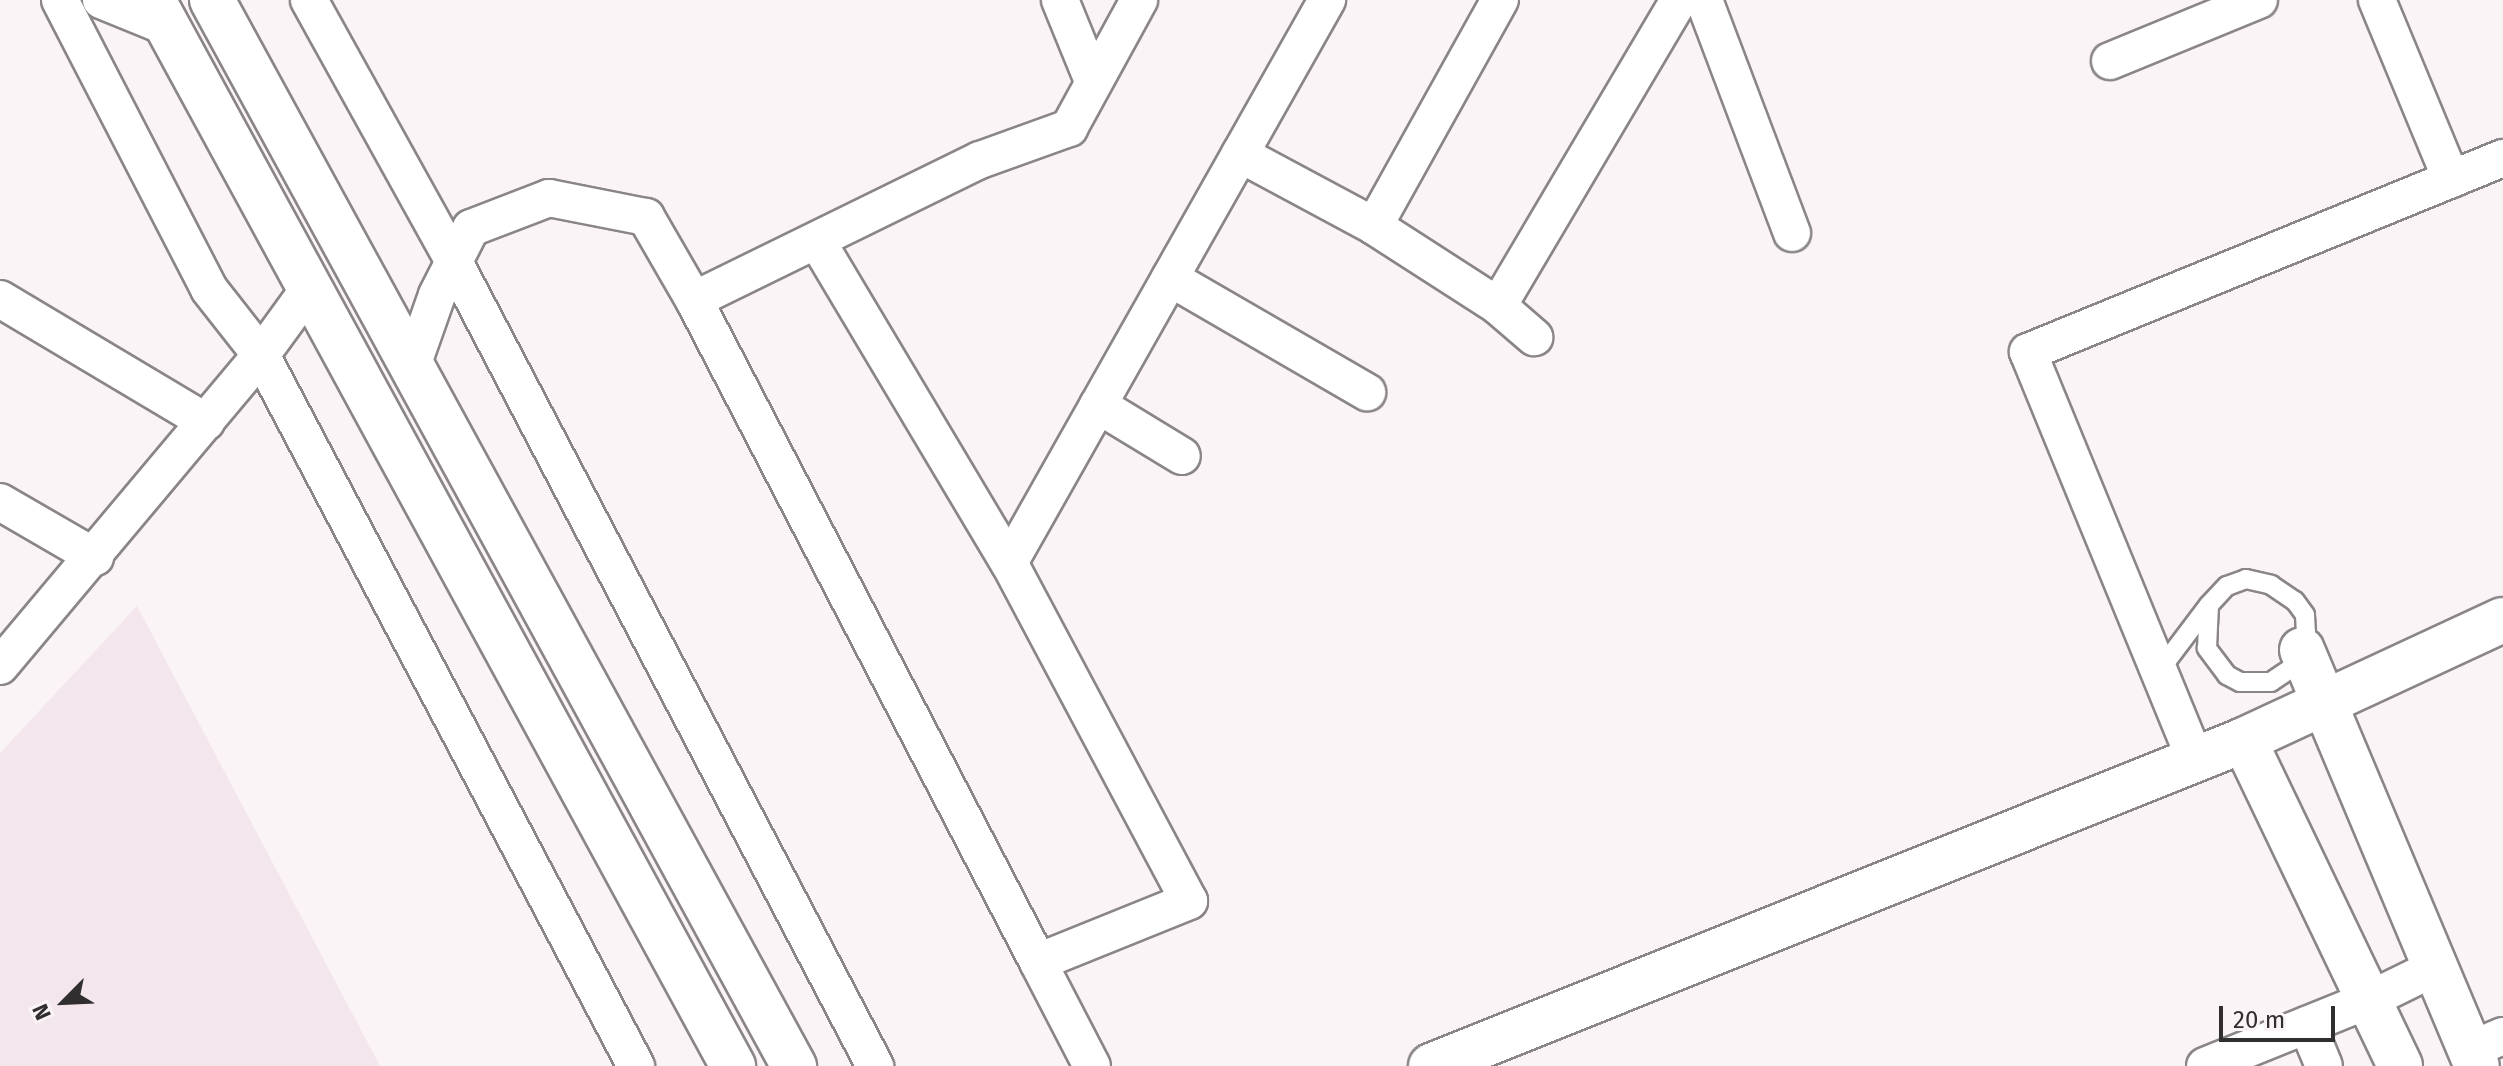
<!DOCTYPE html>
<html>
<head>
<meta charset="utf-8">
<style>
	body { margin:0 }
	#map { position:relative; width:2503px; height:1066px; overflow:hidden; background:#faf4f7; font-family:"Fira Sans",sans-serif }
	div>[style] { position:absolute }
	.built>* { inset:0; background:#f3e6ed }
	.roads { filter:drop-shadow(2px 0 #8a8587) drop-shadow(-2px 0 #8a8587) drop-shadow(0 2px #8a8587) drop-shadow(0 -2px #8a8587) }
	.lane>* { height:18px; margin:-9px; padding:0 9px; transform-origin:9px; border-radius:9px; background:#fff }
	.street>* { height:36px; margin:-18px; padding:0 18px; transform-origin:18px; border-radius:18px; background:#fff }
	.secondary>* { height:44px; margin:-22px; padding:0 22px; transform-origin:22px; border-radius:22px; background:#fff }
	span { translate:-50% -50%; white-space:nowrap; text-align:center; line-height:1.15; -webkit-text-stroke:6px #faf4f7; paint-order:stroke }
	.north { position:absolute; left:24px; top:962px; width:80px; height:80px; -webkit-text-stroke:6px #faf4f7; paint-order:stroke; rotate:246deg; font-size:22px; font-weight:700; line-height:32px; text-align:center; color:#302e2f }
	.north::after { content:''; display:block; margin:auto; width:28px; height:36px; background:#302e2f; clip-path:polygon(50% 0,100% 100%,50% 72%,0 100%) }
	.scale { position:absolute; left:2219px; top:1006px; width:116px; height:36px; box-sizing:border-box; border:4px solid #302e2f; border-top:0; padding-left:10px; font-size:24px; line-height:28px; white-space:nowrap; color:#302e2f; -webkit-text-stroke:6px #faf4f7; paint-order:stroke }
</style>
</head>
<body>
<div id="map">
	<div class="built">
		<i style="clip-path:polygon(137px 606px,380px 1066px,0 1066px,0 753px)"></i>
	</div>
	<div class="roads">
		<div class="lane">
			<i style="left:2159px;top:671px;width:83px;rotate:-52.9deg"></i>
			<i style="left:2209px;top:605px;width:26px;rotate:-47deg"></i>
			<i style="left:2227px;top:586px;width:20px;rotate:-20deg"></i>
			<i style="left:2246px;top:579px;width:26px;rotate:13deg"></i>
			<i style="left:2271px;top:585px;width:29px;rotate:34deg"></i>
			<i style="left:2295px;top:601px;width:17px;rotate:54deg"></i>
			<i style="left:2305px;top:615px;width:17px;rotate:87deg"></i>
			<i style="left:2306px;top:632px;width:34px;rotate:107deg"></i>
			<i style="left:2296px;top:665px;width:30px;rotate:146deg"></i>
			<i style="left:2271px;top:682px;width:31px;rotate:180deg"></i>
			<i style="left:2240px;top:682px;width:15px;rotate:-152deg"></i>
			<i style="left:2227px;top:675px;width:34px;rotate:-127deg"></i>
			<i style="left:2207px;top:648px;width:43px;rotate:-87.3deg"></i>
		</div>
		<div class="street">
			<i style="left:60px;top:0;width:325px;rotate:62.7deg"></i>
			<i style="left:209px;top:289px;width:84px;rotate:51.8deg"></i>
			<i style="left:261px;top:355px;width:804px;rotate:62.19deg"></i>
			<i style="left:101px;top:0;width:71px;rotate:22.2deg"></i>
			<i style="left:309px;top:0;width:299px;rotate:61deg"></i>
			<i style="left:454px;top:262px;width:908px;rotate:62.36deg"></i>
			<i style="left:1060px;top:0;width:87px;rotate:67.8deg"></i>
			<i style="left:1704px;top:0;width:249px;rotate:69.3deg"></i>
			<i style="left:2377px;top:0;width:194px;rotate:67.5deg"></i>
			<i style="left:2110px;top:61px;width:161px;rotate:-22.3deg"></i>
			<i style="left:1240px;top:154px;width:152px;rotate:28.2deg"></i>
			<i style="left:1374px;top:226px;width:148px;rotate:32.8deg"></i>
			<i style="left:1498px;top:306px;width:48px;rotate:40.7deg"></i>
			<i style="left:1374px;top:226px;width:259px;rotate:-60.9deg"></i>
			<i style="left:1170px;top:278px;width:228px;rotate:30.1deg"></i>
			<i style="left:0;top:299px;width:240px;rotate:30.8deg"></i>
			<i style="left:694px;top:300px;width:318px;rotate:-26.1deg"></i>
			<i style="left:980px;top:160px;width:95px;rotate:-19.8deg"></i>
			<i style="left:1069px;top:128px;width:146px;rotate:-61.3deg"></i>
			<i style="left:1498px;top:306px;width:356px;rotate:-59.4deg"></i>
			<i style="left:412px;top:366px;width:75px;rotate:-70.6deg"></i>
			<i style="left:437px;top:295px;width:75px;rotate:-63.1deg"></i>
			<i style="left:471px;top:228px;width:84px;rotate:-21deg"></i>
			<i style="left:549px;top:198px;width:99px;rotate:11.1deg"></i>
			<i style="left:646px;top:217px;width:96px;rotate:60deg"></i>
			<i style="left:694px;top:300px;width:746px;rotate:62.54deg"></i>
			<i style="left:1038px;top:962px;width:163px;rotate:-22deg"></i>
			<i style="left:1189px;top:901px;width:383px;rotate:-118deg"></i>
			<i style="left:1009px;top:563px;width:375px;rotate:-120.8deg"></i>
			<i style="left:1098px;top:405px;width:98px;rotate:31.3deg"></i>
			<i style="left:0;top:502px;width:110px;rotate:30.1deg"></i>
			<i style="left:1009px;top:563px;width:647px;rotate:-60.54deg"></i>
			<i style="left:0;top:666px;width:406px;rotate:-50deg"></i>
			<i style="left:261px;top:355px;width:82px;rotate:-54deg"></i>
			<i style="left:2195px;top:759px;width:440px;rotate:-112.3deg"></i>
			<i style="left:2028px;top:352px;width:513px;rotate:-22.22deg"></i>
			<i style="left:1038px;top:962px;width:117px;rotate:62.6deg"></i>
			<i style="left:2307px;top:1025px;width:44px;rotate:67.5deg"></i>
			<i style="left:2470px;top:1050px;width:36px;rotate:-23deg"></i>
			<i style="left:2205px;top:1066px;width:179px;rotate:-22deg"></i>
			<i style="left:2371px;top:999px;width:70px;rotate:-26.2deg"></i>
		</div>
		<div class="secondary">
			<i style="left:153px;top:0;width:1214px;rotate:61.45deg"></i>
			<i style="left:212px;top:0;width:1215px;rotate:61.37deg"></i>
			<i style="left:2302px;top:650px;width:451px;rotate:67.2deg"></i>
			<i style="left:2244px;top:740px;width:361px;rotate:64.4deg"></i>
			<i style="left:1431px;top:1066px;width:876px;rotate:-21.85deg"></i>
			<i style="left:2244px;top:740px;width:285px;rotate:-24.9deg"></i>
		</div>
	</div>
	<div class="north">N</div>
	<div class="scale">20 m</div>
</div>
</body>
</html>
